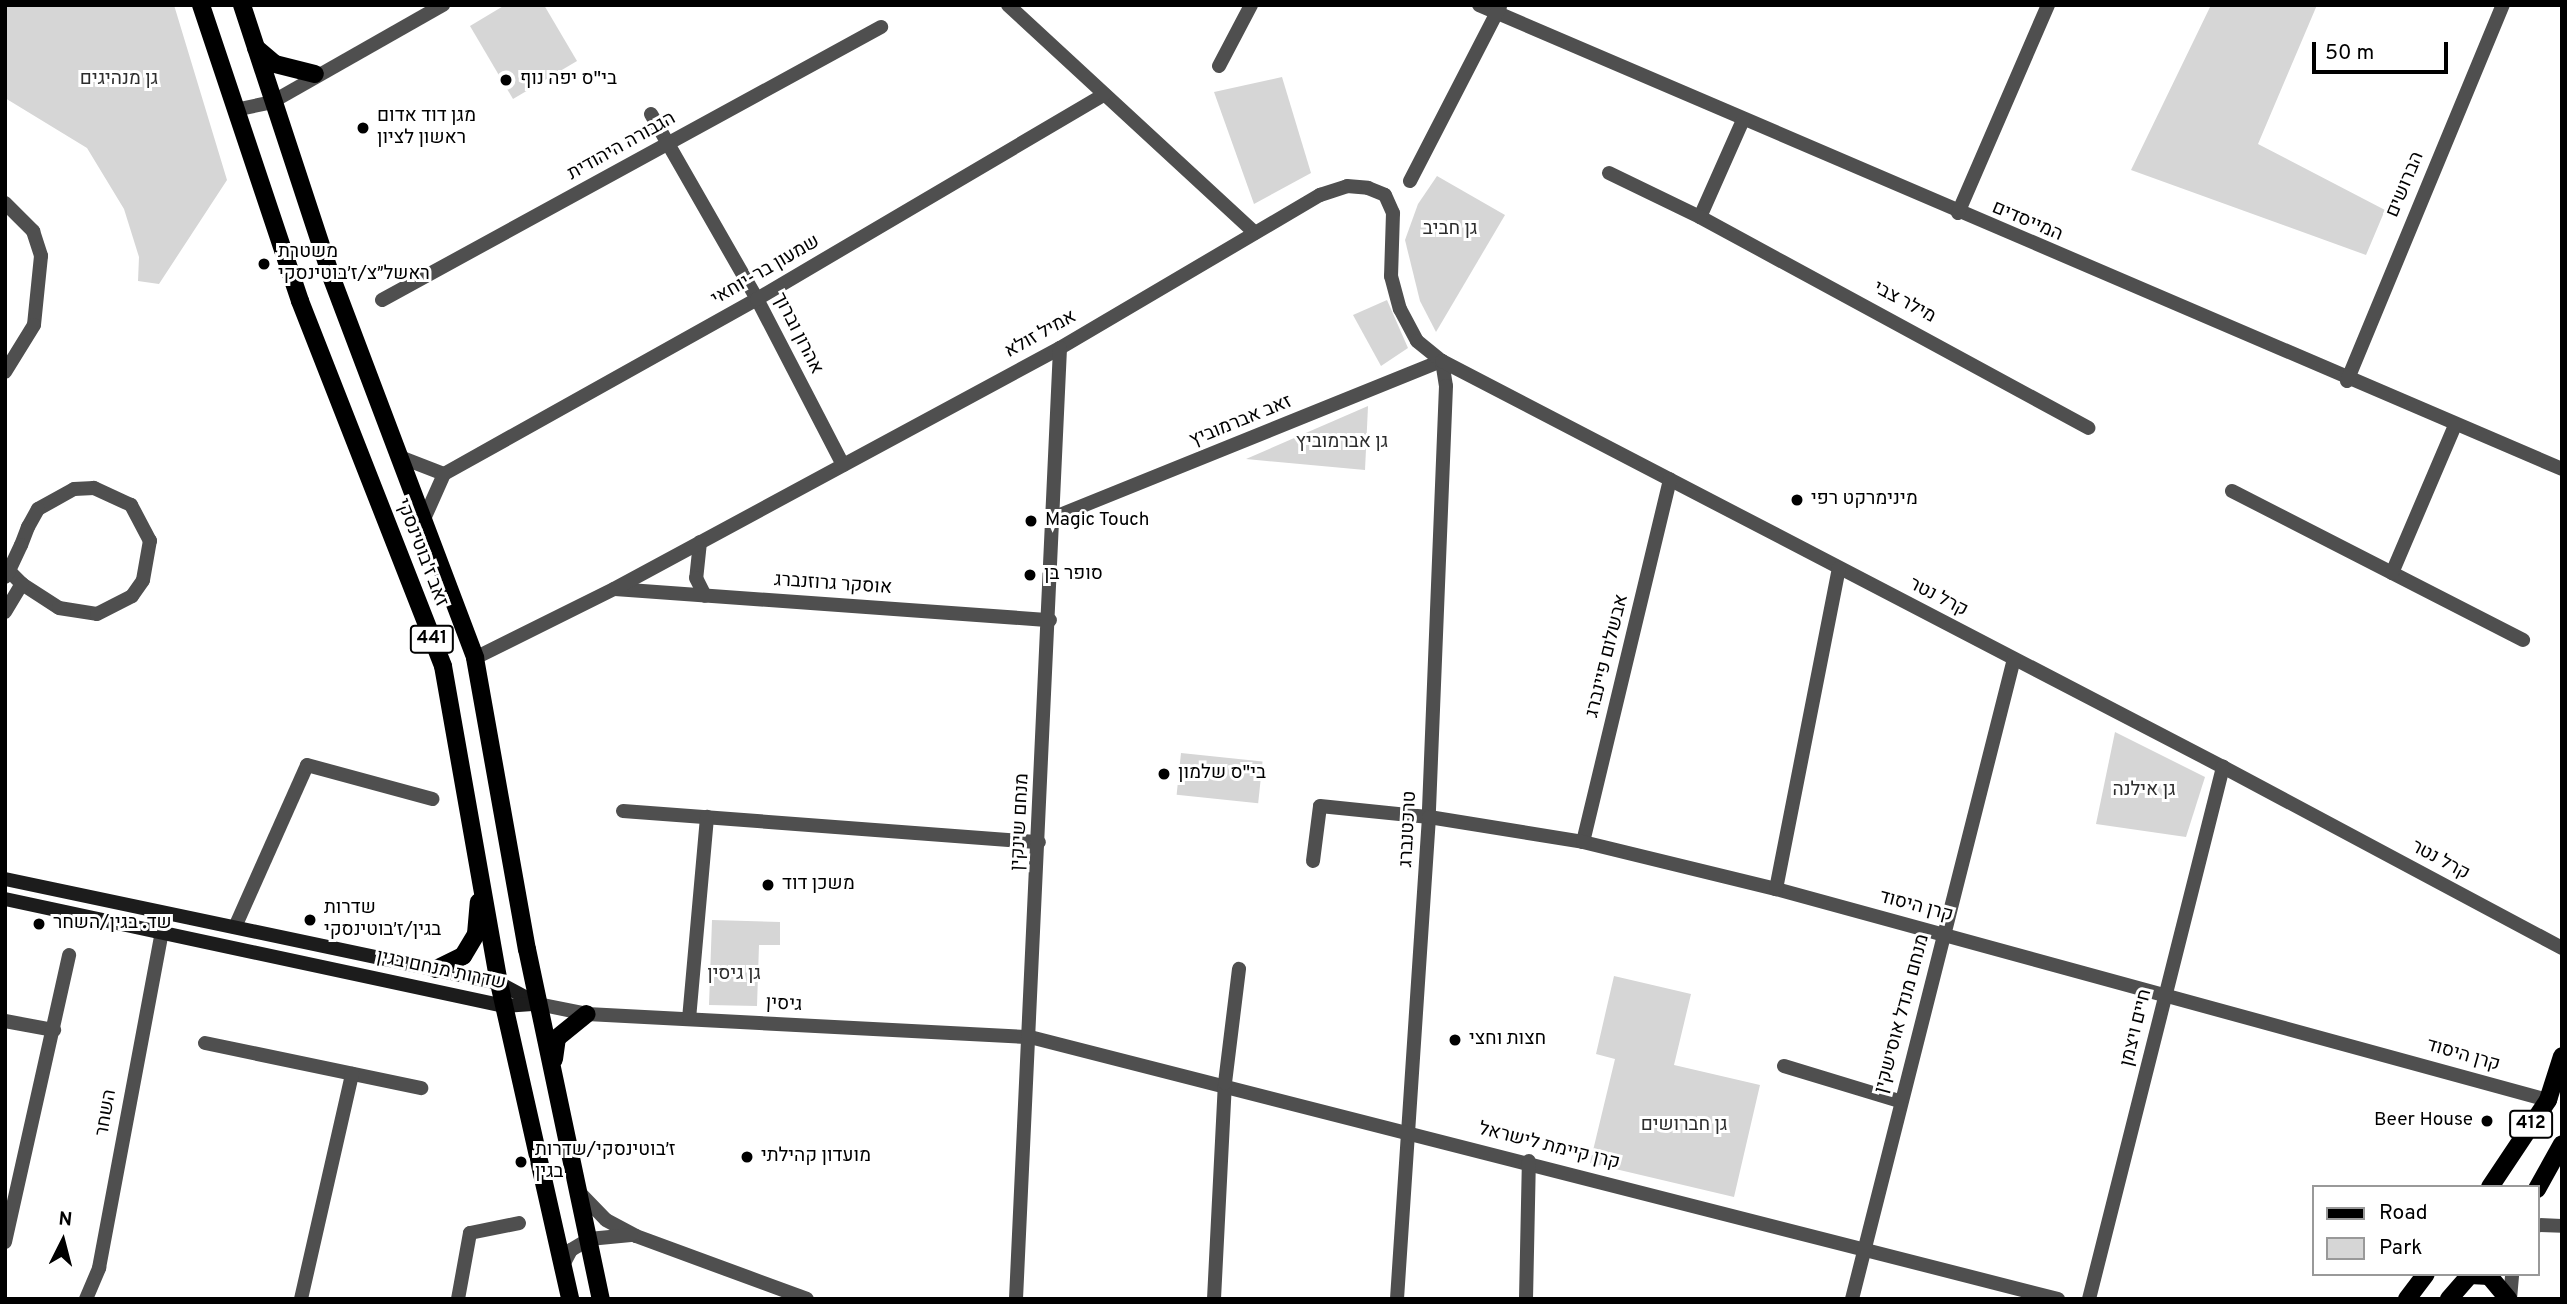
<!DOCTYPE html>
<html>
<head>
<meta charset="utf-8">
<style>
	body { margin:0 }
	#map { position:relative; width:2567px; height:1304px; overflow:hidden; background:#fff; font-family:Overpass,Heebo,sans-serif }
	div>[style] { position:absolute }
	.green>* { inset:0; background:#d6d6d6; transform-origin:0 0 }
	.street>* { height:14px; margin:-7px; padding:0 7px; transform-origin:7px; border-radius:7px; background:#4f4f4f }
	.secondary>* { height:14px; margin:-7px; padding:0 7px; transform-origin:7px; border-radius:7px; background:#1c1c1c }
	.primary>* { height:18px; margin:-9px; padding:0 9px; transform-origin:9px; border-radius:9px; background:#000 }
	.dots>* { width:19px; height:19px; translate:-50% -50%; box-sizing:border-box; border:4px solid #fff; border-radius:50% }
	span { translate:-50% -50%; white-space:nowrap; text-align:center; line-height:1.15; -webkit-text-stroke:6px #fff; paint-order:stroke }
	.shield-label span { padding:2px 5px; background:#fff; border:2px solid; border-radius:5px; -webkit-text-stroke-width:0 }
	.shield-label { font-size:18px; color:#000; font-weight:700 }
	.park-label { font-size:19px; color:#2d2d2d }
	.poi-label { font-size:19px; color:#000 }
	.left { translate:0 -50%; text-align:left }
	.right { translate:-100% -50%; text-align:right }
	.street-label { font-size:19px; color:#000 }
	.frame { position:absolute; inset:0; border:7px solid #000; pointer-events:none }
	.legend { position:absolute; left:2312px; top:1185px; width:228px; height:91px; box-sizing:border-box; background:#fff; border:2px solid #999; margin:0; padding:9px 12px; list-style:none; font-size:21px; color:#000 }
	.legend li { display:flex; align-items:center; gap:14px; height:35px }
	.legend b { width:35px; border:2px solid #999 }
	.north { position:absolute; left:28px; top:1206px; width:70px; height:70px; -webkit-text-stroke:5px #fff; paint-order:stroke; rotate:6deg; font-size:19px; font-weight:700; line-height:28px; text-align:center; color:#000 }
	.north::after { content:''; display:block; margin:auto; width:24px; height:32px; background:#000; clip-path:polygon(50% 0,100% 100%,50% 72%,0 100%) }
	.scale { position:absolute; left:2312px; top:42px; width:136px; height:32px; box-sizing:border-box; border:4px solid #000; border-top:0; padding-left:9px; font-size:21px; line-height:24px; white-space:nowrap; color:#000; -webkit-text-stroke:5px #fff; paint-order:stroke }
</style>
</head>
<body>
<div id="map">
	<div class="green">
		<i style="clip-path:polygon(5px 5px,174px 5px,227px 180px,159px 284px,138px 281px,139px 257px,124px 209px,87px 148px,5px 98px)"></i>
		<i style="clip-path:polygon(505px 5px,544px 5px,577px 61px,513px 99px,470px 26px)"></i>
		<i style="clip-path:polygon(2211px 5px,2317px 5px,2258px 144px,2385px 210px,2366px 255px,2131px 170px)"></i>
		<i style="clip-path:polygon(1282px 77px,1311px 173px,1254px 204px,1214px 92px)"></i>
		<i style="clip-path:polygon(1437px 176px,1505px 215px,1436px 332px,1420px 301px,1405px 240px,1418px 204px)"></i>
		<i style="clip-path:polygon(1387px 300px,1408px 348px,1381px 366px,1353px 315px)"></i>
		<i style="clip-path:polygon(1368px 406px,1365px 470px,1246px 459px)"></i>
		<i style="clip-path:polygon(2115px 732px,2205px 777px,2186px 837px,2096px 824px)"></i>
		<i style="left:1181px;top:753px;width:82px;height:42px;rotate:6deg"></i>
		<i style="clip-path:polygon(712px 920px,780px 922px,780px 945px,759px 945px,757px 1006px,709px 1005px)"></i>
		<i style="clip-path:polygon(1614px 976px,1691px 994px,1674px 1065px,1760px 1085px,1734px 1197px,1590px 1163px,1615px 1059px,1596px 1054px)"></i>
	</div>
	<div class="street">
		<i style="left:1008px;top:5px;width:336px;rotate:42.7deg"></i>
		<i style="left:1479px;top:5px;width:1178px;rotate:23.19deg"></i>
		<i style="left:1219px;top:66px;width:69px;rotate:-62.3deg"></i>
		<i style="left:235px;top:110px;width:38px;rotate:-12deg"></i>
		<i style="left:272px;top:102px;width:197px;rotate:-29.6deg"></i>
		<i style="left:651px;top:114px;width:213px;rotate:60.2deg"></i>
		<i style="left:757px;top:299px;width:187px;rotate:62.6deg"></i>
		<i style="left:1743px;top:120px;width:106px;rotate:113.9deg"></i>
		<i style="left:1700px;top:217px;width:442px;rotate:28.5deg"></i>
		<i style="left:1609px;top:173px;width:101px;rotate:25.8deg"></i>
		<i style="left:1410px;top:181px;width:196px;rotate:-62.7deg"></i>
		<i style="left:5px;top:203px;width:40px;rotate:45deg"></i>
		<i style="left:33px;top:231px;width:26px;rotate:72deg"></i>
		<i style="left:41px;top:256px;width:69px;rotate:95.8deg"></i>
		<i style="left:34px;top:325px;width:55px;rotate:121.7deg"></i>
		<i style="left:1958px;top:213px;width:227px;rotate:-66.6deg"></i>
		<i style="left:382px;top:300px;width:569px;rotate:-28.68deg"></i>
		<i style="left:2347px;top:381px;width:407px;rotate:-67.5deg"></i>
		<i style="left:400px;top:457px;width:47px;rotate:21.1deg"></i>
		<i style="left:2232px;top:491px;width:327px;rotate:27.1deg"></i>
		<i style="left:1055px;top:517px;width:417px;rotate:-22deg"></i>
		<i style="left:1442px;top:361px;width:25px;rotate:81deg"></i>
		<i style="left:1446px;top:386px;width:431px;rotate:92.3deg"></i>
		<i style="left:1429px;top:817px;width:483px;rotate:93.8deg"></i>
		<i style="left:424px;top:519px;width:49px;rotate:-66deg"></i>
		<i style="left:444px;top:474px;width:359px;rotate:-29.2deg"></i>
		<i style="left:757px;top:299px;width:403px;rotate:-30.5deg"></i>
		<i style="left:700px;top:542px;width:36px;rotate:96deg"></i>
		<i style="left:696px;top:578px;width:20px;rotate:63deg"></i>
		<i style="left:5px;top:569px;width:4px;rotate:27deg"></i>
		<i style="left:9px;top:571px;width:18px;rotate:45deg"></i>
		<i style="left:22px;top:584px;width:44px;rotate:33deg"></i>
		<i style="left:59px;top:608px;width:38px;rotate:9deg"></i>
		<i style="left:97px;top:614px;width:39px;rotate:-27deg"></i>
		<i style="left:132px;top:596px;width:19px;rotate:-55deg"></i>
		<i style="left:143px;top:580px;width:40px;rotate:-80deg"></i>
		<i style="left:150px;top:541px;width:41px;rotate:-117.8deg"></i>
		<i style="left:131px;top:505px;width:41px;rotate:-155.3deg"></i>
		<i style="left:94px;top:488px;width:20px;rotate:177deg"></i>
		<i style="left:74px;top:489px;width:41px;rotate:150.9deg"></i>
		<i style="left:38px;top:509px;width:21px;rotate:119deg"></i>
		<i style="left:28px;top:527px;width:19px;rotate:111deg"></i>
		<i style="left:21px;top:545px;width:29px;rotate:115deg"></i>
		<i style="left:9px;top:571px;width:7px;rotate:124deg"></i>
		<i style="left:2392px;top:573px;width:161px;rotate:-66.9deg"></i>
		<i style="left:615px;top:589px;width:436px;rotate:4.1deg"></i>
		<i style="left:5px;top:612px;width:33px;rotate:-59deg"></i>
		<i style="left:475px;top:658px;width:155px;rotate:-26.4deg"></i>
		<i style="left:614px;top:589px;width:507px;rotate:-28.38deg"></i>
		<i style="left:1060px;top:348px;width:302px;rotate:-30.5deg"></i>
		<i style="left:1320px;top:195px;width:28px;rotate:-18deg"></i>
		<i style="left:1347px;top:186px;width:21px;rotate:5deg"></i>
		<i style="left:1368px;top:188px;width:18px;rotate:22deg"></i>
		<i style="left:1385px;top:195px;width:20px;rotate:66deg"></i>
		<i style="left:1393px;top:213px;width:63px;rotate:91.8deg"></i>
		<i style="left:1391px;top:276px;width:34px;rotate:75deg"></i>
		<i style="left:1400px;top:309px;width:36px;rotate:62deg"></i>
		<i style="left:1417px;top:341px;width:32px;rotate:39deg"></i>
		<i style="left:1442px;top:361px;width:880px;rotate:27.47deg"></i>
		<i style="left:2223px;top:767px;width:384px;rotate:28.1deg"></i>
		<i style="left:623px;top:811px;width:417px;rotate:4.3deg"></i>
		<i style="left:1583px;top:842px;width:373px;rotate:-76.5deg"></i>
		<i style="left:1313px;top:861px;width:55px;rotate:-82.7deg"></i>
		<i style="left:1320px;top:806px;width:110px;rotate:5.8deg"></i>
		<i style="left:1429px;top:817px;width:156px;rotate:9.2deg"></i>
		<i style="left:1583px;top:842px;width:199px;rotate:13.7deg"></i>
		<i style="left:1776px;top:889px;width:800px;rotate:15.29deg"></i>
		<i style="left:1776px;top:889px;width:327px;rotate:-78.9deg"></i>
		<i style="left:235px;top:927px;width:177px;rotate:-66deg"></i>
		<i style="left:307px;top:765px;width:130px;rotate:15.2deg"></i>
		<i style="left:538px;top:1004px;width:50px;rotate:11.5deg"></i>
		<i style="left:587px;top:1014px;width:444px;rotate:3deg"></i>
		<i style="left:1030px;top:1037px;width:1061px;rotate:14.3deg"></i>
		<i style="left:689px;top:1019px;width:203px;rotate:-84.9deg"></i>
		<i style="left:5px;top:1021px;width:50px;rotate:10.4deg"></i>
		<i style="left:205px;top:1043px;width:221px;rotate:11.8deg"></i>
		<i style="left:1784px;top:1066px;width:120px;rotate:16.9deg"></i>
		<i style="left:580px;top:1193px;width:37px;rotate:46deg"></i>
		<i style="left:606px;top:1220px;width:34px;rotate:28deg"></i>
		<i style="left:636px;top:1236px;width:182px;rotate:20.2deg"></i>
		<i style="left:2537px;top:1225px;width:25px;rotate:2deg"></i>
		<i style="left:5px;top:1242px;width:294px;rotate:-77.4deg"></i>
		<i style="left:563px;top:1265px;width:17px;rotate:-62deg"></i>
		<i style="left:571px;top:1250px;width:21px;rotate:-31deg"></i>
		<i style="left:589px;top:1239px;width:42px;rotate:-5.4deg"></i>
		<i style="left:86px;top:1299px;width:34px;rotate:-67deg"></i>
		<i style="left:99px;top:1268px;width:342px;rotate:-79.4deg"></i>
		<i style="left:301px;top:1299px;width:231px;rotate:-77.2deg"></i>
		<i style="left:458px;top:1299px;width:67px;rotate:-79.7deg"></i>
		<i style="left:470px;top:1233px;width:50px;rotate:-11.5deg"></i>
		<i style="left:1016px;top:1299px;width:952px;rotate:-87.35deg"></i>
		<i style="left:1214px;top:1299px;width:216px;rotate:-87.1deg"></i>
		<i style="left:1225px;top:1083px;width:115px;rotate:-83deg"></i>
		<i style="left:1526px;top:1299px;width:138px;rotate:-88.8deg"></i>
		<i style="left:1852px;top:1299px;width:660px;rotate:-75.8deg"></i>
		<i style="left:2089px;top:1299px;width:549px;rotate:-75.86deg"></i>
		<i style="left:2510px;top:1299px;width:25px;rotate:-85deg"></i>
	</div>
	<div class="secondary">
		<i style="left:5px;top:879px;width:505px;rotate:11.89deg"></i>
		<i style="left:499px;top:983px;width:44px;rotate:28.3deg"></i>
		<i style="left:5px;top:899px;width:510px;rotate:12.1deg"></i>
		<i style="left:504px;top:1006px;width:32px;rotate:-4deg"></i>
	</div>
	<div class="primary">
		<i style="left:201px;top:5px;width:312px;rotate:71.5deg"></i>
		<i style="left:300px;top:301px;width:392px;rotate:68.6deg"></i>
		<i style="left:443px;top:666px;width:322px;rotate:80deg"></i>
		<i style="left:499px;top:983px;width:324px;rotate:77.3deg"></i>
		<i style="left:242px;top:5px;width:285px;rotate:71.8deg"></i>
		<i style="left:331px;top:276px;width:408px;rotate:69.3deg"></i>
		<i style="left:475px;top:658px;width:296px;rotate:79.9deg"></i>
		<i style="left:527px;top:949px;width:358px;rotate:78.1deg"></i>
		<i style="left:256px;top:48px;width:25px;rotate:40deg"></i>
		<i style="left:275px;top:64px;width:41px;rotate:14deg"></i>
		<i style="left:436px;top:969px;width:30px;rotate:-26deg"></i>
		<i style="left:463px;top:956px;width:26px;rotate:-59deg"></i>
		<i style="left:476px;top:934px;width:32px;rotate:-85deg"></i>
		<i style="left:554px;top:1059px;width:21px;rotate:-82deg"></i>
		<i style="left:557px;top:1038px;width:38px;rotate:-39deg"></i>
		<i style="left:2490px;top:1187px;width:105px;rotate:-56.3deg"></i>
		<i style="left:2548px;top:1100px;width:46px;rotate:-72.3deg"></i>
		<i style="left:2537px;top:1189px;width:51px;rotate:-60.9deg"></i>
		<i style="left:2470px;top:1275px;width:19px;rotate:3deg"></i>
		<i style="left:2489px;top:1276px;width:30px;rotate:50deg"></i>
		<i style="left:2407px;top:1299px;width:31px;rotate:-53deg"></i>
		<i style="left:2449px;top:1299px;width:33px;rotate:-49deg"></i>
	</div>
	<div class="dots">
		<i style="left:506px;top:80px;background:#000"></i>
		<i style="left:363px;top:128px;background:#000"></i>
		<i style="left:264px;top:264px;background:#000"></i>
		<i style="left:1797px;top:500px;background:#000"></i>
		<i style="left:1031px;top:521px;background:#000"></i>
		<i style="left:1030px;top:575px;background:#000"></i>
		<i style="left:1164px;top:774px;background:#000"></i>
		<i style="left:768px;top:885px;background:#000"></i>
		<i style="left:310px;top:920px;background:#000"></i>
		<i style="left:39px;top:924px;background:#000"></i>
		<i style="left:1455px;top:1040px;background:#000"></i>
		<i style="left:2487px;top:1121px;background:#000"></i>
		<i style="left:747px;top:1157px;background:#000"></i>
		<i style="left:521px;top:1162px;background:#000"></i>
	</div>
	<div class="shield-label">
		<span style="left:432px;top:639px">441</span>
		<span style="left:2531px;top:1124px">412</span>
	</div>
	<div class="park-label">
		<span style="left:119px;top:80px">גן מנהיגים</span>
		<span style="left:1450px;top:230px">גן חביב</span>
		<span style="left:1342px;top:443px">גן אברמוביץ</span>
		<span style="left:2144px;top:791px">גן אילנה</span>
		<span style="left:734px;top:975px">גן גיסין</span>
		<span style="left:1684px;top:1126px">גן חברושים</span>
	</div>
	<div class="poi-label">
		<span class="left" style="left:520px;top:80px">בי"ס יפה נוף</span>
		<span class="left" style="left:377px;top:128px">מגן דוד אדום<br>ראשון לציון</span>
		<span class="left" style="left:278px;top:264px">משטרת<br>ראשל״צ/ז׳בוטינסקי</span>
		<span class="left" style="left:1811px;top:500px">מינימרקט רפי</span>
		<span class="left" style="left:1045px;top:521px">Magic Touch</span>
		<span class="left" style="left:1044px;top:575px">סופר בן</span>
		<span class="left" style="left:1178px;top:774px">בי"ס שלמון</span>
		<span class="left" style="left:782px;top:885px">משכן דוד</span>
		<span class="left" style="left:324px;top:920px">שדרות<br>בגין/ז׳בוטינסקי</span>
		<span class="left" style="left:53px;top:924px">שד. בגין/השחר</span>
		<span class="left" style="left:1469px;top:1040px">חצות וחצי</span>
		<span class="right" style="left:2473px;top:1121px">Beer House</span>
		<span class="left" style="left:535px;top:1162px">ז׳בוטינסקי/שדרות<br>בגין</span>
		<span class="left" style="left:761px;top:1157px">מועדון קהילתי</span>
	</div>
	<div class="street-label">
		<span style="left:622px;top:147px;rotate:-29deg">הגבורה היהודית</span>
		<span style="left:2406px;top:185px;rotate:-67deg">הברושים</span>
		<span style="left:2027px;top:222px;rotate:23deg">המייסדים</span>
		<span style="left:766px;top:271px;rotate:-30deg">שמעון בר-יוחאי</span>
		<span style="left:1904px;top:303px;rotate:28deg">מילר צבי</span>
		<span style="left:797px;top:334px;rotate:63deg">אהרון וברוך</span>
		<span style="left:1041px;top:335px;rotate:-29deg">אמיל זולא</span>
		<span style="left:1241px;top:422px;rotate:-22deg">זאב אברמוביץ</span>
		<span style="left:421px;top:553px;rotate:69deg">זאב ז'בוטינסקי</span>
		<span style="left:833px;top:585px;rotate:4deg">אוסקר גרוזנברג</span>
		<span style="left:1938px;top:598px;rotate:27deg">קרל נטר</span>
		<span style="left:1608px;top:656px;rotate:-76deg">אבשלום פיינברג</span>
		<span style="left:1021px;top:822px;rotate:-87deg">מנחם שינקין</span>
		<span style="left:1409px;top:829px;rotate:-87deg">טרכטנברג</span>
		<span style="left:2440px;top:861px;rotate:28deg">קרל נטר</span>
		<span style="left:1916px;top:907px;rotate:15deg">קרן היסוד</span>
		<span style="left:441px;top:971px;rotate:12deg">שדרות מנחם בגין</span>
		<span style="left:784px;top:1005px;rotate:3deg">גיסין</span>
		<span style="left:1903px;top:1014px;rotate:-75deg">מנחם מנדל אוסישקין</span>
		<span style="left:2137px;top:1028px;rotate:-76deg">חיים ויצמן</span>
		<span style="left:2463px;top:1056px;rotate:16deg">קרן היסוד</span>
		<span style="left:107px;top:1113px;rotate:-80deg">השחר</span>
		<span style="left:1549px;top:1147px;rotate:14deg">קרן קיימת לישראל</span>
	</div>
	<div class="frame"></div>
	<ul class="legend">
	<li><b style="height:9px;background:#000"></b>Road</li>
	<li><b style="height:19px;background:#d6d6d6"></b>Park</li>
	</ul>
	<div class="north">N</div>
	<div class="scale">50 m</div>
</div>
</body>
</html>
